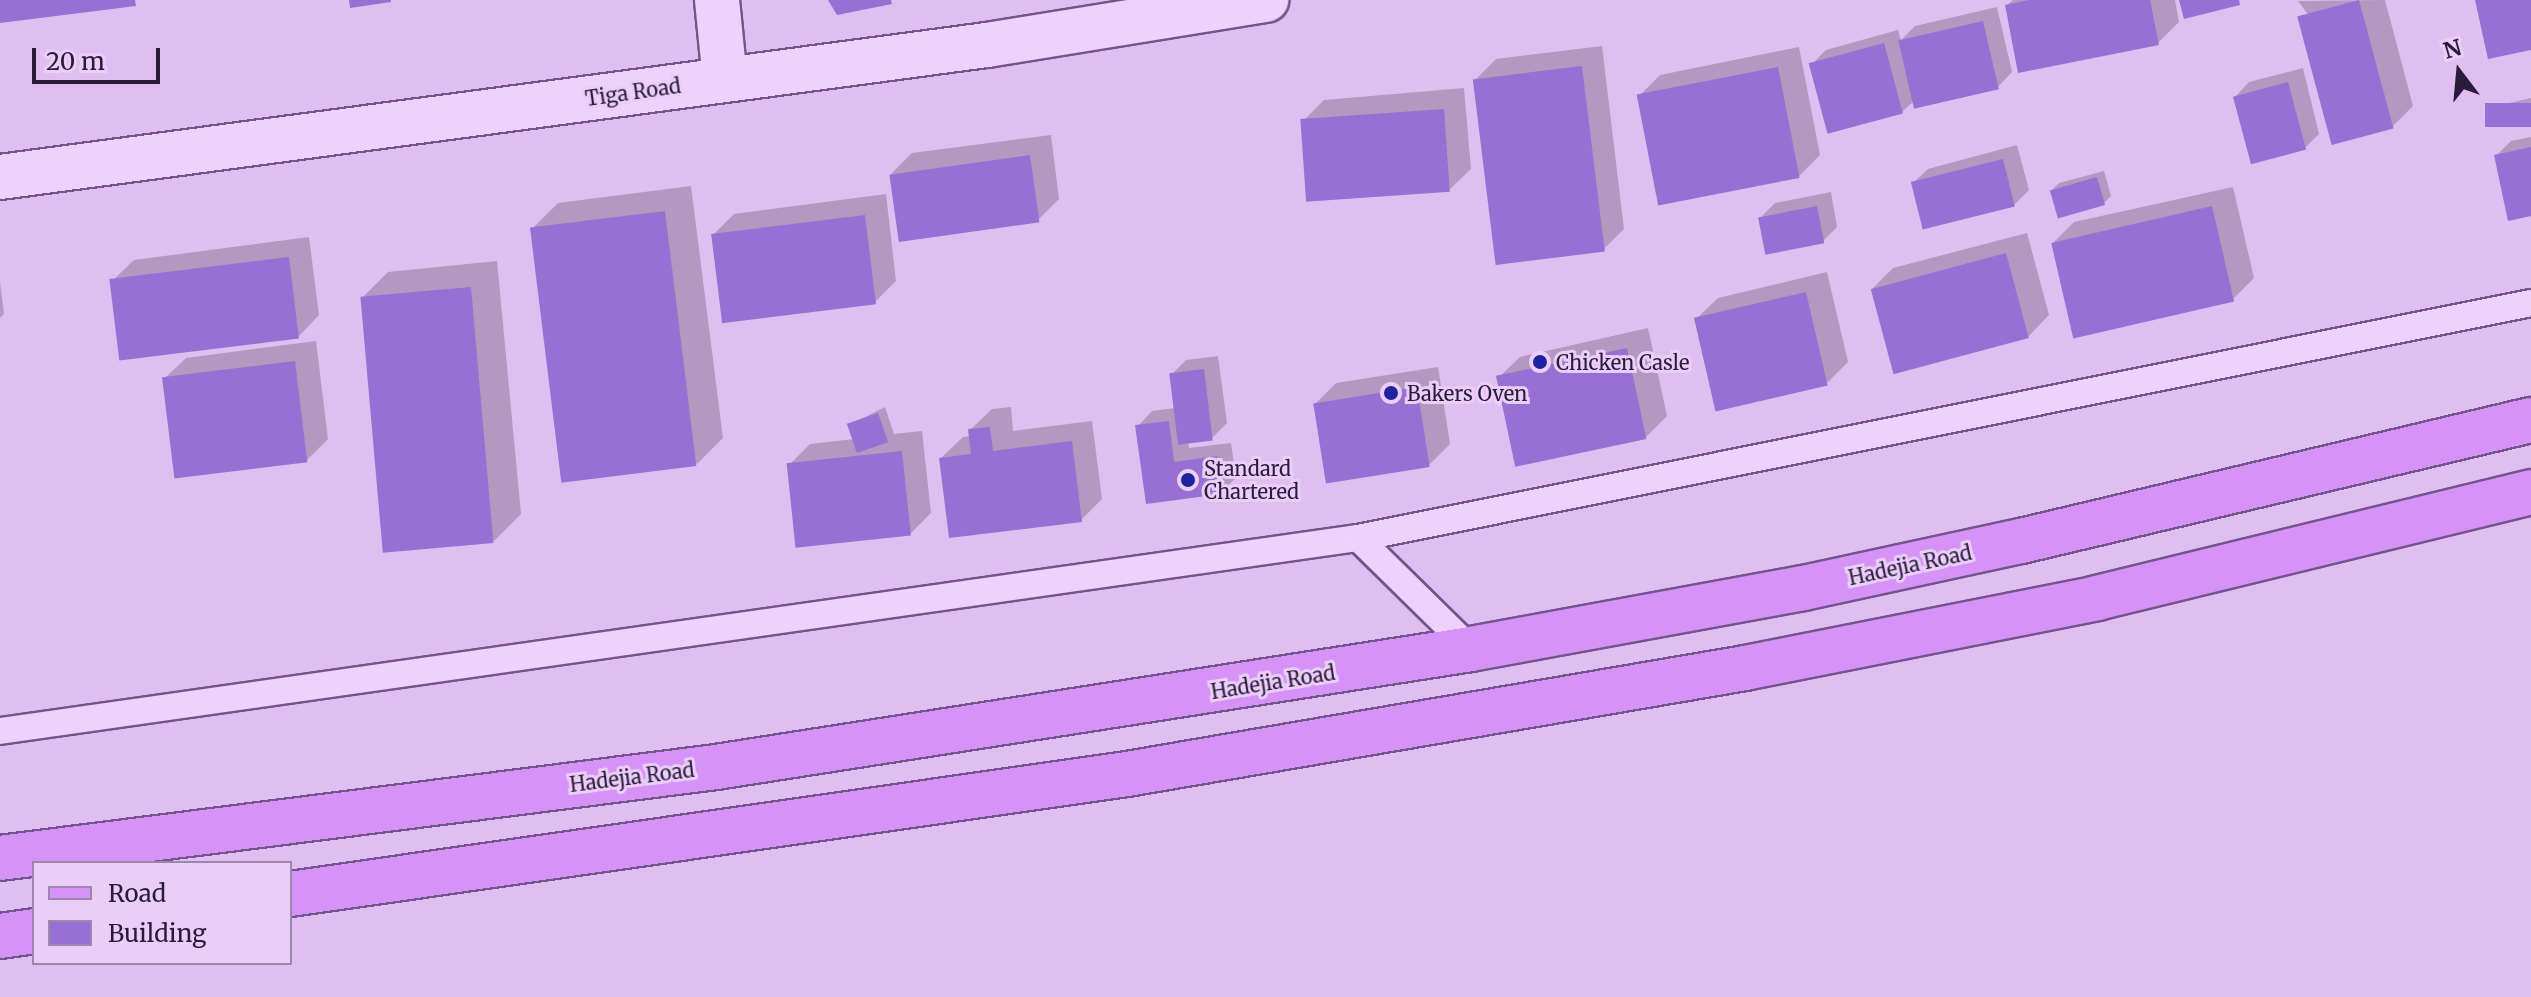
<!DOCTYPE html>
<html>
<head>
<meta charset="utf-8">
<style>
	body { margin:0 }
	#map { position:relative; width:2531px; height:997px; overflow:hidden; background:#e1bef1; font-family:Merriweather,serif }
	div>[style] { position:absolute }
	.shadow>* { inset:0; background:#0003 }
	.building>* { inset:0; background:#9870d3; transform-origin:0 0 }
	.roads { filter:drop-shadow(2px 0 #71558b) drop-shadow(-2px 0 #71558b) drop-shadow(0 2px #71558b) drop-shadow(0 -2px #71558b) }
	.service>* { height:26px; margin:-13px; padding:0 13px; transform-origin:13px; border-radius:13px; background:#eed2fb }
	.minor>* { height:44px; margin:-22px; padding:0 22px; transform-origin:22px; border-radius:22px; background:#eed2fb }
	.primary>* { height:44px; margin:-22px; padding:0 22px; transform-origin:22px; border-radius:22px; background:#d792f8 }
	.dots>* { width:22px; height:22px; translate:-50% -50%; box-sizing:border-box; border:4px solid #ebcef8; border-radius:50% }
	span { translate:-50% -50%; white-space:nowrap; text-align:center; line-height:1.15; -webkit-text-stroke:6px #ebcef8; paint-order:stroke }
	.street-label { font-size:20px; color:#291b39 }
	.poi-label { font-size:20px; color:#291b39 }
	.left { translate:0 -50%; text-align:left }
	.legend { position:absolute; left:32px; top:861px; width:260px; height:104px; box-sizing:border-box; background:#ebcef8; border:2px solid #9d86ac; margin:0; padding:10px 14px; list-style:none; font-size:24px; color:#291b39 }
	.legend li { display:flex; align-items:center; gap:16px; height:40px }
	.legend b { width:40px; border:2px solid #9d86ac }
	.north { position:absolute; left:2419px; top:32px; width:80px; height:80px; -webkit-text-stroke:6px #ebcef8; paint-order:stroke; rotate:344deg; font-size:22px; font-weight:700; line-height:32px; text-align:center; color:#291b39 }
	.north::after { content:''; display:block; margin:auto; width:28px; height:36px; background:#291b39; clip-path:polygon(50% 0,100% 100%,50% 72%,0 100%) }
	.scale { position:absolute; left:32px; top:48px; width:128px; height:36px; box-sizing:border-box; border:4px solid #291b39; border-top:0; padding-left:10px; font-size:24px; line-height:28px; white-space:nowrap; color:#291b39; -webkit-text-stroke:6px #ebcef8; paint-order:stroke }
</style>
</head>
<body>
<div id="map">
	<div class="shadow">
		<i style="clip-path:polygon(2013px 0,2175px 0,2179px 22px,2158px 43px,2007px 5px)"></i>
		<i style="clip-path:polygon(2385px 0,2413px 106px,2392px 127px,2298px 1px)"></i>
		<i style="clip-path:polygon(1997px 7px,2012px 72px,1998px 87px,1914px 101px,1902px 112px,1811px 65px,1826px 50px,1898px 30px,1901px 40px,1915px 26px)"></i>
		<i style="clip-path:polygon(1602px 46px,1624px 229px,1603px 250px,1475px 80px,1496px 59px)"></i>
		<i style="clip-path:polygon(1799px 47px,1820px 155px,1799px 176px,1639px 96px,1660px 75px)"></i>
		<i style="clip-path:polygon(2303px 68px,2319px 134px,2305px 148px,2235px 97px,2249px 82px)"></i>
		<i style="clip-path:polygon(1464px 88px,1471px 169px,1449px 190px,1302px 122px,1324px 100px)"></i>
		<i style="clip-path:polygon(2531px 98px,2531px 125px,2489px 113px,2496px 106px)"></i>
		<i style="clip-path:polygon(1051px 135px,1059px 199px,1038px 220px,891px 174px,912px 153px)"></i>
		<i style="clip-path:polygon(2531px 137px,2531px 214px,2496px 156px,2511px 141px)"></i>
		<i style="clip-path:polygon(2017px 145px,2029px 190px,2014px 205px,1913px 183px,1928px 169px)"></i>
		<i style="clip-path:polygon(2104px 171px,2111px 196px,2104px 203px,2052px 190px,2059px 183px)"></i>
		<i style="clip-path:polygon(691px 186px,723px 438px,697px 464px,532px 229px,558px 203px)"></i>
		<i style="clip-path:polygon(2233px 187px,2254px 278px,2233px 299px,2053px 243px,2074px 222px)"></i>
		<i style="clip-path:polygon(1831px 192px,1837px 227px,1823px 241px,1760px 218px,1775px 203px)"></i>
		<i style="clip-path:polygon(886px 194px,896px 281px,875px 302px,713px 235px,734px 214px)"></i>
		<i style="clip-path:polygon(2027px 233px,2049px 315px,2028px 337px,1872px 289px,1893px 268px)"></i>
		<i style="clip-path:polygon(309px 237px,319px 315px,298px 337px,112px 281px,134px 260px)"></i>
		<i style="clip-path:polygon(497px 261px,521px 514px,494px 541px,362px 298px,388px 272px)"></i>
		<i style="clip-path:polygon(1827px 272px,1848px 362px,1827px 383px,1696px 319px,1718px 298px)"></i>
		<i style="clip-path:polygon(0 282px,4px 314px,0 318px)"></i>
		<i style="clip-path:polygon(1648px 328px,1667px 416px,1646px 437px,1498px 378px,1520px 357px)"></i>
		<i style="clip-path:polygon(316px 341px,328px 439px,307px 460px,164px 379px,186px 358px)"></i>
		<i style="clip-path:polygon(1218px 356px,1227px 423px,1212px 438px,1188px 441px,1189px 448px,1231px 443px,1236px 478px,1221px 492px,1147px 502px,1138px 426px,1152px 411px,1175px 408px,1171px 375px,1186px 360px)"></i>
		<i style="clip-path:polygon(1438px 367px,1450px 444px,1429px 465px,1315px 404px,1336px 383px)"></i>
		<i style="clip-path:polygon(885px 407px,894px 434px,922px 431px,931px 513px,910px 534px,789px 465px,810px 444px,854px 439px,849px 425px)"></i>
		<i style="clip-path:polygon(1011px 407px,1013px 431px,1092px 421px,1102px 499px,1081px 520px,941px 458px,963px 437px,971px 436px,970px 430px,992px 409px)"></i>
	</div>
	<div class="building">
		<i style="clip-path:polygon(0 0,135px 0,136px 6px,0 23px)"></i>
		<i style="clip-path:polygon(349px 0,391px 0,391px 2px,350px 8px)"></i>
		<i style="clip-path:polygon(828px 0,891px 0,892px 4px,837px 15px)"></i>
		<i style="clip-path:polygon(2029px 0,2150px 0,2159px 45px,2018px 73px,2005px 5px)"></i>
		<i style="clip-path:polygon(2179px 0,2239px 0,2240px 5px,2184px 19px)"></i>
		<i style="left:2359px;top:0;width:133px;height:64px;rotate:75deg"></i>
		<i style="clip-path:polygon(2475px 0,2531px 0,2531px 50px,2488px 59px)"></i>
		<i style="left:1983px;top:21px;width:70px;height:87px;rotate:77deg"></i>
		<i style="left:1884px;top:43px;width:73px;height:78px;rotate:75deg"></i>
		<i style="left:1582px;top:66px;width:187px;height:110px;rotate:83deg"></i>
		<i style="left:1778px;top:67px;width:113px;height:144px;rotate:79deg"></i>
		<i style="left:2288px;top:82px;width:70px;height:57px;rotate:75deg"></i>
		<i style="left:2531px;top:103px;width:24px;height:46px;rotate:90deg"></i>
		<i style="left:1444px;top:109px;width:83px;height:144px;rotate:86deg"></i>
		<i style="clip-path:polygon(2531px 147px,2531px 216px,2508px 221px,2494px 155px)"></i>
		<i style="left:1030px;top:155px;width:68px;height:142px;rotate:82deg"></i>
		<i style="left:2003px;top:159px;width:49px;height:95px;rotate:76deg"></i>
		<i style="left:2097px;top:177px;width:29px;height:49px;rotate:74deg"></i>
		<i style="left:1817px;top:206px;width:38px;height:60px;rotate:79deg"></i>
		<i style="left:2212px;top:206px;width:98px;height:165px;rotate:77deg"></i>
		<i style="left:665px;top:211px;width:257px;height:136px;rotate:83deg"></i>
		<i style="left:865px;top:215px;width:90px;height:155px;rotate:83deg"></i>
		<i style="left:2006px;top:253px;width:88px;height:140px;rotate:75deg"></i>
		<i style="left:289px;top:257px;width:82px;height:181px;rotate:83deg"></i>
		<i style="left:471px;top:287px;width:257px;height:111px;rotate:85deg"></i>
		<i style="left:1806px;top:292px;width:96px;height:115px;rotate:77deg"></i>
		<i style="left:1627px;top:348px;width:93px;height:134px;rotate:78deg"></i>
		<i style="left:295px;top:361px;width:102px;height:134px;rotate:83deg"></i>
		<i style="left:1204px;top:369px;width:72px;height:35px;rotate:83deg"></i>
		<i style="left:1417px;top:387px;width:81px;height:105px;rotate:81deg"></i>
		<i style="left:878px;top:413px;width:31px;height:33px;rotate:71deg"></i>
		<i style="clip-path:polygon(1169px 421px,1174px 462px,1217px 456px,1222px 494px,1146px 504px,1135px 425px)"></i>
		<i style="clip-path:polygon(990px 427px,993px 451px,1072px 441px,1082px 522px,949px 538px,939px 458px,971px 454px,968px 429px)"></i>
		<i style="left:902px;top:451px;width:85px;height:116px;rotate:84deg"></i>
	</div>
	<div class="roads">
		<div class="service">
			<i style="left:1358px;top:538px;width:158px;rotate:44.5deg"></i>
			<i style="left:0;top:731px;width:1372px;rotate:-8.09deg"></i>
			<i style="left:1358px;top:538px;width:1196px;rotate:-11.33deg"></i>
		</div>
		<div class="minor">
			<i style="left:717px;top:0;width:80px;rotate:84.3deg"></i>
			<i style="left:0;top:177px;width:996px;rotate:-7.62deg"></i>
			<i style="left:987px;top:45px;width:283px;rotate:-9.2deg"></i>
		</div>
		<div class="primary">
			<i style="left:0;top:858px;width:722px;rotate:-7.24deg"></i>
			<i style="left:716px;top:767px;width:764px;rotate:-8.88deg"></i>
			<i style="left:1471px;top:649px;width:338px;rotate:-10.4deg"></i>
			<i style="left:1803px;top:588px;width:223px;rotate:-12.2deg"></i>
			<i style="left:2021px;top:541px;width:524px;rotate:-13.35deg"></i>
			<i style="left:290px;top:894px;width:846px;rotate:-8.16deg"></i>
			<i style="left:1127px;top:774px;width:627px;rotate:-9.73deg"></i>
			<i style="left:1745px;top:668px;width:359px;rotate:-11.2deg"></i>
			<i style="left:2097px;top:598px;width:447px;rotate:-13.7deg"></i>
			<i style="left:0;top:936px;width:34px;rotate:-8deg"></i>
		</div>
	</div>
	<div class="dots">
		<i style="left:1540px;top:362px;background:#20239f"></i>
		<i style="left:1391px;top:393px;background:#20239f"></i>
		<i style="left:1188px;top:480px;background:#20239f"></i>
	</div>
	<div class="street-label">
		<span style="left:633px;top:92px;rotate:-8deg">Tiga Road</span>
		<span style="left:1910px;top:565px;rotate:-12deg">Hadejia Road</span>
		<span style="left:1273px;top:682px;rotate:-9deg">Hadejia Road</span>
		<span style="left:632px;top:777px;rotate:-7deg">Hadejia Road</span>
	</div>
	<div class="poi-label">
		<span class="left" style="left:1556px;top:362px">Chicken Casle</span>
		<span class="left" style="left:1407px;top:393px">Bakers Oven</span>
		<span class="left" style="left:1204px;top:480px">Standard<br>Chartered</span>
	</div>
	<ul class="legend">
	<li><b style="height:10px;background:#d792f8"></b>Road</li>
	<li><b style="height:22px;background:#9870d3"></b>Building</li>
	</ul>
	<div class="north">N</div>
	<div class="scale">20 m</div>
</div>
</body>
</html>
